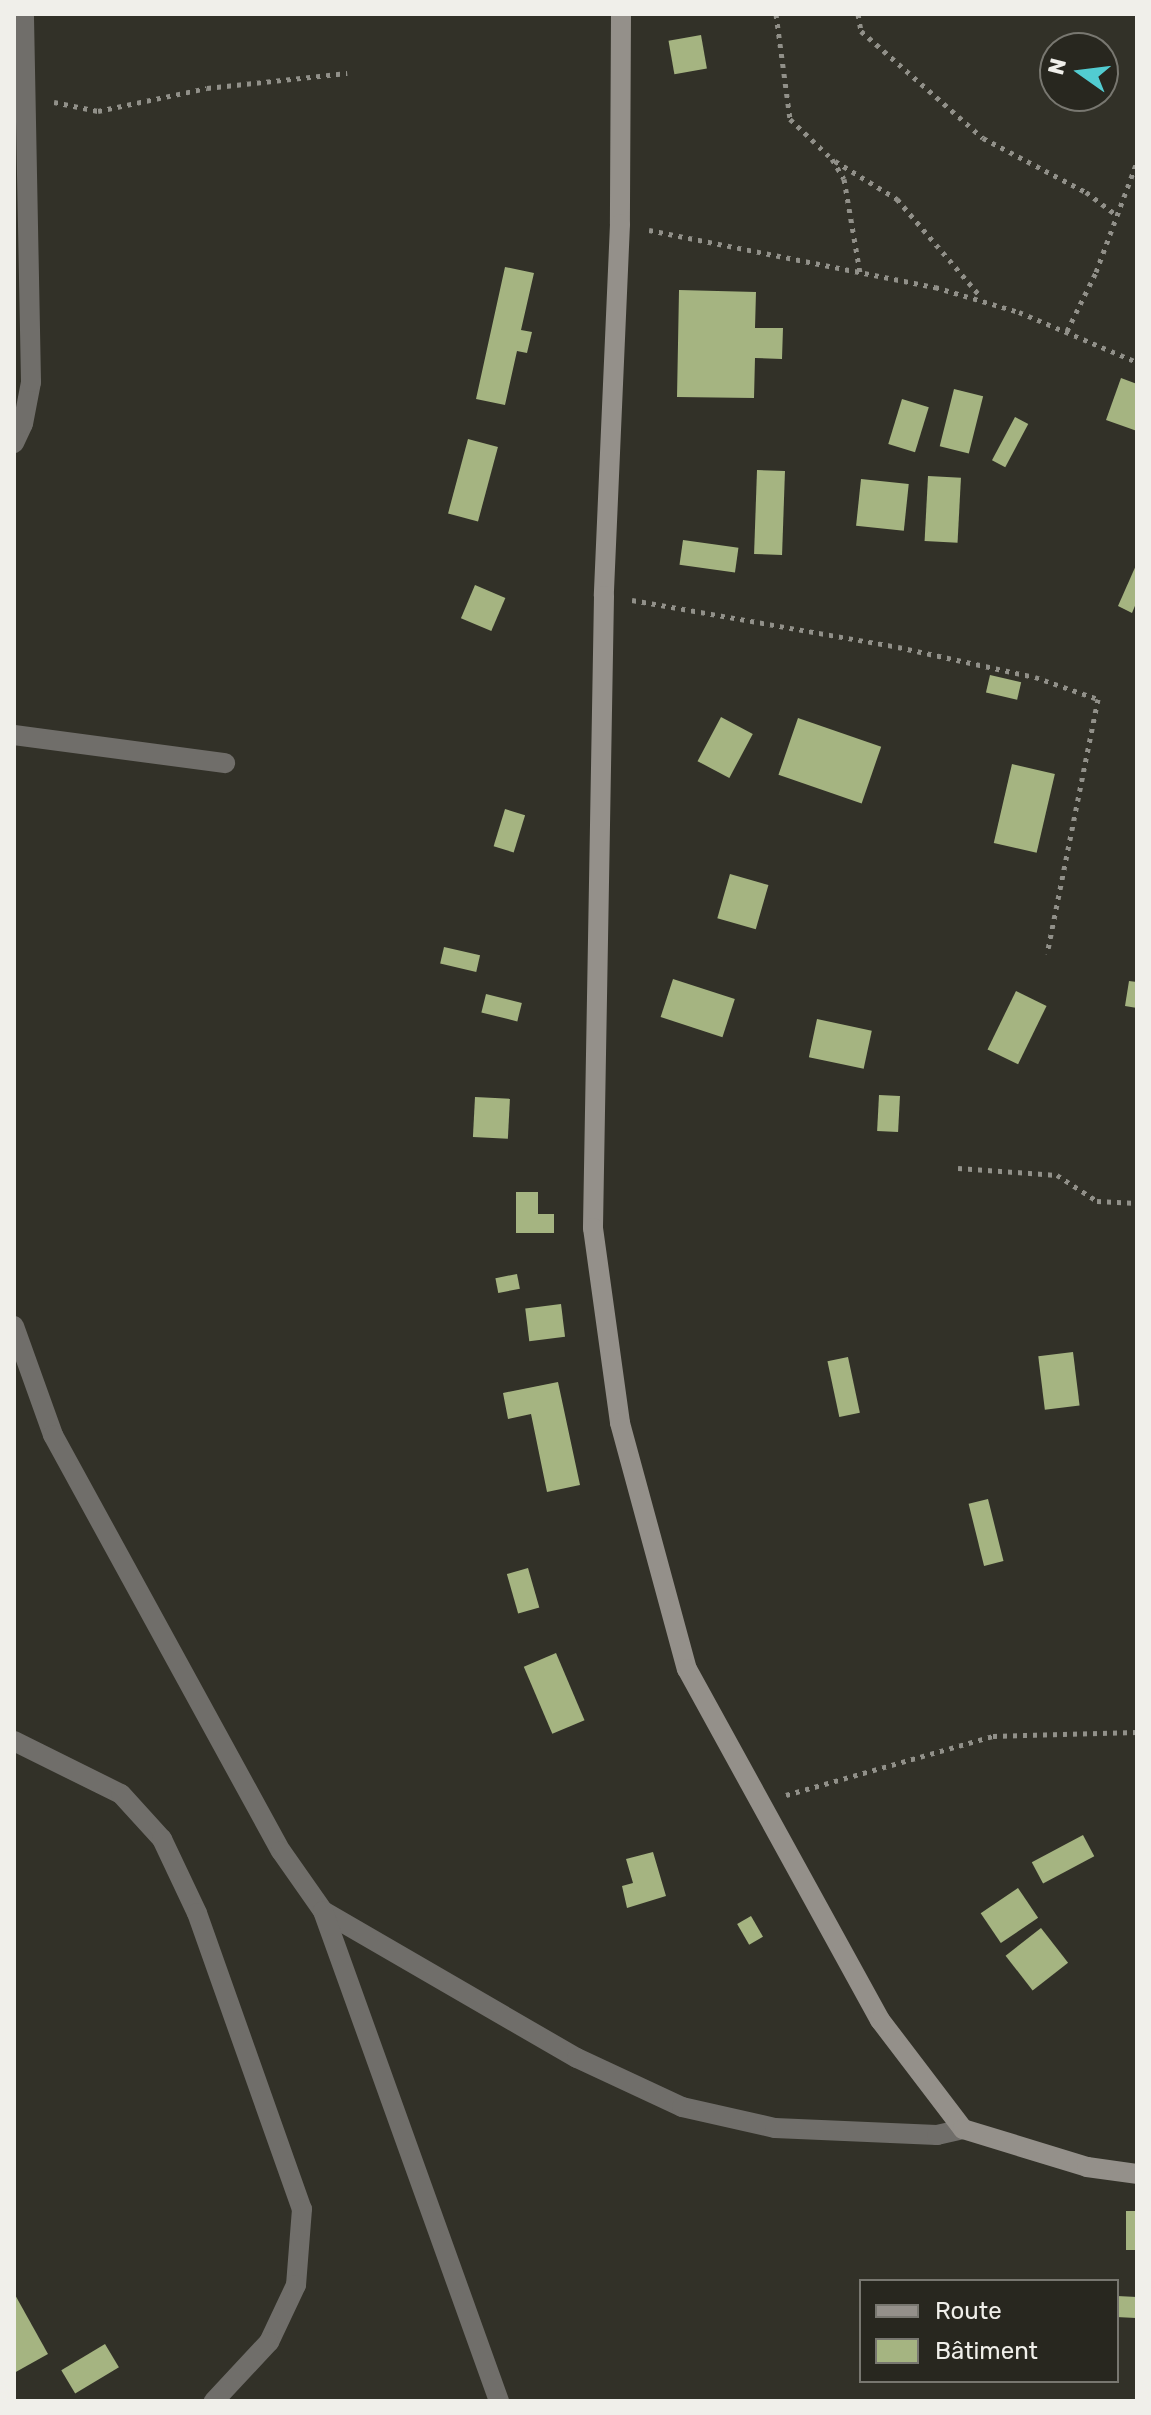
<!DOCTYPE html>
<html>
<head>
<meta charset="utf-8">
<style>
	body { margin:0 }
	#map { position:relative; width:1151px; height:2415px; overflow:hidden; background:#323128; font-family:Rubik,sans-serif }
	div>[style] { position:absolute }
	.building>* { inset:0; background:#a5b481; transform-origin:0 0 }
	.path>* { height:5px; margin-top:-2.5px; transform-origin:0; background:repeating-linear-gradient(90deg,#919089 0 4px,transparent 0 10px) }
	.minor>* { height:20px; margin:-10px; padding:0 10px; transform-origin:10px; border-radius:10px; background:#706e6a }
	.secondary>* { height:20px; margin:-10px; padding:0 10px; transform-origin:10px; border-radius:10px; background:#94908a }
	span { translate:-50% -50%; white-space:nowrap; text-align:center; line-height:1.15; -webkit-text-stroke:8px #28271f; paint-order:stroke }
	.frame { position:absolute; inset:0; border:16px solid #f0efea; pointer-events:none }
	.legend { position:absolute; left:859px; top:2279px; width:260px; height:104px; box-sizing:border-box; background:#28271f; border:2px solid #787770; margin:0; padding:10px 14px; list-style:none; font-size:24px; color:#f0efea }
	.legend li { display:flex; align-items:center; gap:16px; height:40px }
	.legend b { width:40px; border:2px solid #787770 }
	.north { position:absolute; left:1039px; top:32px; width:80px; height:80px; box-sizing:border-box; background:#28271f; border:2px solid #787770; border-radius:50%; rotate:284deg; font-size:22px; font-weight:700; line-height:32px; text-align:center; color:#f0efea }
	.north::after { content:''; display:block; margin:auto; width:28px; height:36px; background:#52ccd1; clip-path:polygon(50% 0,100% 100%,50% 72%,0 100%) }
</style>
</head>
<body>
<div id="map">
	<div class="building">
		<i style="left:701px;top:35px;width:34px;height:33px;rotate:80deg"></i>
		<i style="clip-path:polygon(505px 267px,534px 273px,521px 330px,532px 332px,527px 353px,517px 351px,505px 405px,476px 399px)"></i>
		<i style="clip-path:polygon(679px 290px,756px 292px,755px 328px,783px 328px,782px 359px,755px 358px,754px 398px,677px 397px)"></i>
		<i style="clip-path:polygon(1121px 378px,1137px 384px,1137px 431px,1106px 420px)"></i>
		<i style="left:954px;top:389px;width:30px;height:59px;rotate:14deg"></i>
		<i style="left:902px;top:399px;width:28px;height:47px;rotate:17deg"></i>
		<i style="left:1015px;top:417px;width:15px;height:49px;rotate:28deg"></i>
		<i style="left:468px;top:439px;width:31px;height:77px;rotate:15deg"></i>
		<i style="left:757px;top:470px;width:28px;height:84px;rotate:2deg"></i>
		<i style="left:928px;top:476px;width:33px;height:65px;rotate:3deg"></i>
		<i style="left:861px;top:479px;width:48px;height:47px;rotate:6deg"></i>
		<i style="left:683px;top:540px;width:56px;height:25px;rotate:8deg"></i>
		<i style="clip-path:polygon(1137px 563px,1137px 601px,1132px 613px,1118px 606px)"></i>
		<i style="left:475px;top:585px;width:33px;height:36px;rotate:23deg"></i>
		<i style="left:990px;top:675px;width:32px;height:18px;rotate:13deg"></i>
		<i style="left:721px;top:717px;width:36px;height:50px;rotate:28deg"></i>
		<i style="left:798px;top:718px;width:88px;height:60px;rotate:19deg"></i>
		<i style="left:1012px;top:764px;width:44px;height:81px;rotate:13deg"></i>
		<i style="left:505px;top:809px;width:21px;height:39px;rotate:17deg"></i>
		<i style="left:730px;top:874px;width:40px;height:46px;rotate:16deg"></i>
		<i style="left:444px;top:947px;width:37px;height:17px;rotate:13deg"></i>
		<i style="left:673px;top:979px;width:65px;height:40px;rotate:18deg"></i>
		<i style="clip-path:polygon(1129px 981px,1137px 982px,1137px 1008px,1125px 1006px)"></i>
		<i style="left:1016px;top:991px;width:34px;height:65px;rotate:26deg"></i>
		<i style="left:486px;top:994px;width:37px;height:19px;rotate:14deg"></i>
		<i style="left:817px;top:1019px;width:56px;height:39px;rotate:12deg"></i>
		<i style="left:879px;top:1095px;width:21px;height:36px;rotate:3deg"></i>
		<i style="left:475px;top:1097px;width:35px;height:40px;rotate:3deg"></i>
		<i style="clip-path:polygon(516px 1192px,538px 1192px,538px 1214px,554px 1214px,554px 1233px,516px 1233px)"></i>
		<i style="left:517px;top:1274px;width:15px;height:22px;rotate:79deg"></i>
		<i style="left:561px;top:1304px;width:33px;height:36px;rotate:83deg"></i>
		<i style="left:1073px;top:1352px;width:54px;height:35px;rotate:83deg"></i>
		<i style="left:848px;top:1357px;width:57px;height:21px;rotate:78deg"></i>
		<i style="clip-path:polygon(558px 1382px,580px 1485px,547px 1492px,531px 1414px,508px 1419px,503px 1393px)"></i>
		<i style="left:988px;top:1499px;width:64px;height:20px;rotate:76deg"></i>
		<i style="left:528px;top:1568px;width:41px;height:22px;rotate:74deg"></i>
		<i style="left:556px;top:1653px;width:73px;height:35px;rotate:67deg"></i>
		<i style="left:1083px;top:1835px;width:24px;height:58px;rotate:62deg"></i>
		<i style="clip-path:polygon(653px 1852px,666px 1896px,627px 1908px,622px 1886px,633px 1883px,626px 1859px)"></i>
		<i style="left:1018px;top:1888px;width:36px;height:45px;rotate:56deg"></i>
		<i style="left:751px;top:1916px;width:24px;height:16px;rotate:60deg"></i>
		<i style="left:1041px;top:1928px;width:44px;height:45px;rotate:52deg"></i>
		<i style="left:1126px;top:2211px;width:11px;height:39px"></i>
		<i style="clip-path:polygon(14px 2293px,48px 2354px,14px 2373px)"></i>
		<i style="left:1117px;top:2296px;width:20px;height:21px;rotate:3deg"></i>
		<i style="left:105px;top:2344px;width:27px;height:51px;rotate:59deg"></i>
	</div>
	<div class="path">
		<i style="left:776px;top:14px;width:106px;rotate:82.4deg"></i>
		<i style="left:790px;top:119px;width:58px;rotate:43.6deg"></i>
		<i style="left:832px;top:159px;width:23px;rotate:59deg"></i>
		<i style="left:844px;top:179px;width:95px;rotate:80.3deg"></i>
		<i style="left:858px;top:14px;width:17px;rotate:80deg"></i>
		<i style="left:861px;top:31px;width:162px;rotate:41.3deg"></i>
		<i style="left:983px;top:138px;width:116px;rotate:27.7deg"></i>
		<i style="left:1086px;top:192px;width:36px;rotate:37deg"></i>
		<i style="left:54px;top:102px;width:45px;rotate:11.6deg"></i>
		<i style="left:98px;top:111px;width:111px;rotate:-11.9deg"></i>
		<i style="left:207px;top:88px;width:141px;rotate:-6.1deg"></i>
		<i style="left:835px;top:161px;width:73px;rotate:31.5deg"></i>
		<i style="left:897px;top:199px;width:129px;rotate:49.4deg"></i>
		<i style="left:649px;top:230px;width:292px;rotate:11.3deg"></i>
		<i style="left:935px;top:287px;width:88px;rotate:16.6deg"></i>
		<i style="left:1019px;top:312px;width:128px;rotate:23deg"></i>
		<i style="left:1067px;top:331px;width:66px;rotate:-63.8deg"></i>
		<i style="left:1096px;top:272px;width:117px;rotate:-69.6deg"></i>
		<i style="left:632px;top:600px;width:270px;rotate:10deg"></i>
		<i style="left:898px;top:647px;width:140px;rotate:12.4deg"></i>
		<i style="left:1035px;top:677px;width:67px;rotate:19.2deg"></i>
		<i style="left:1098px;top:699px;width:260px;rotate:101.3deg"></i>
		<i style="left:958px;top:1168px;width:99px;rotate:4deg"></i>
		<i style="left:1057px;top:1175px;width:48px;rotate:33deg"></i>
		<i style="left:1097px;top:1201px;width:40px;rotate:2.9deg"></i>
		<i style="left:786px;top:1795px;width:215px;rotate:-15.9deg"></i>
		<i style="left:993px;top:1736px;width:144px;rotate:-1.6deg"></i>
	</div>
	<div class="minor">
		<i style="left:14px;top:443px;width:21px;rotate:-65deg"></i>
		<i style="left:23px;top:424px;width:43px;rotate:-79.2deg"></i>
		<i style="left:31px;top:382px;width:368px;rotate:-91.1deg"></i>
		<i style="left:14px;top:735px;width:213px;rotate:7.6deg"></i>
		<i style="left:14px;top:1326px;width:116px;rotate:70.3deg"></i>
		<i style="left:53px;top:1435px;width:474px;rotate:61.3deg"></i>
		<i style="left:281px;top:1851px;width:73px;rotate:55deg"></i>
		<i style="left:323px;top:1911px;width:293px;rotate:30.1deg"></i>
		<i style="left:577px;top:2058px;width:116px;rotate:25deg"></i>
		<i style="left:682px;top:2107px;width:95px;rotate:12.7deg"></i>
		<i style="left:775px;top:2128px;width:162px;rotate:2.5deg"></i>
		<i style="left:937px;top:2135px;width:27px;rotate:-13deg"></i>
		<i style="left:14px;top:1741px;width:119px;rotate:26.4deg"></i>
		<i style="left:121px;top:1794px;width:61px;rotate:47.7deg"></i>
		<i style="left:162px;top:1839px;width:82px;rotate:64.7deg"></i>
		<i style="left:197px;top:1913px;width:314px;rotate:70.5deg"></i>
		<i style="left:302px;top:2209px;width:76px;rotate:94.5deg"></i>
		<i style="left:296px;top:2285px;width:63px;rotate:115.3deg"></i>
		<i style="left:269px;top:2342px;width:81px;rotate:133deg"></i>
		<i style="left:323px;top:1911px;width:521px;rotate:70.24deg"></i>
	</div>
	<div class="secondary">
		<i style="left:621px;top:14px;width:210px;rotate:90.3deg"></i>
		<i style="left:620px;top:224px;width:372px;rotate:92.5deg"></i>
		<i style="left:604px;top:596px;width:632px;rotate:91deg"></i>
		<i style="left:593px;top:1228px;width:197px;rotate:82.1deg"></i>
		<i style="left:620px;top:1423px;width:255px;rotate:74.8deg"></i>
		<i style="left:687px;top:1669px;width:401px;rotate:61.2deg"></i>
		<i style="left:880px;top:2020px;width:137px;rotate:52.7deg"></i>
		<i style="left:963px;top:2129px;width:130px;rotate:17deg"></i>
		<i style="left:1087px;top:2167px;width:50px;rotate:8deg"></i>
	</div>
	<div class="frame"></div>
	<ul class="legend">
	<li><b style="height:10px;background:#94908a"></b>Route</li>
	<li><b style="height:22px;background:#a5b481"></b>Bâtiment</li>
	</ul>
	<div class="north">N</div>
</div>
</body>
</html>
